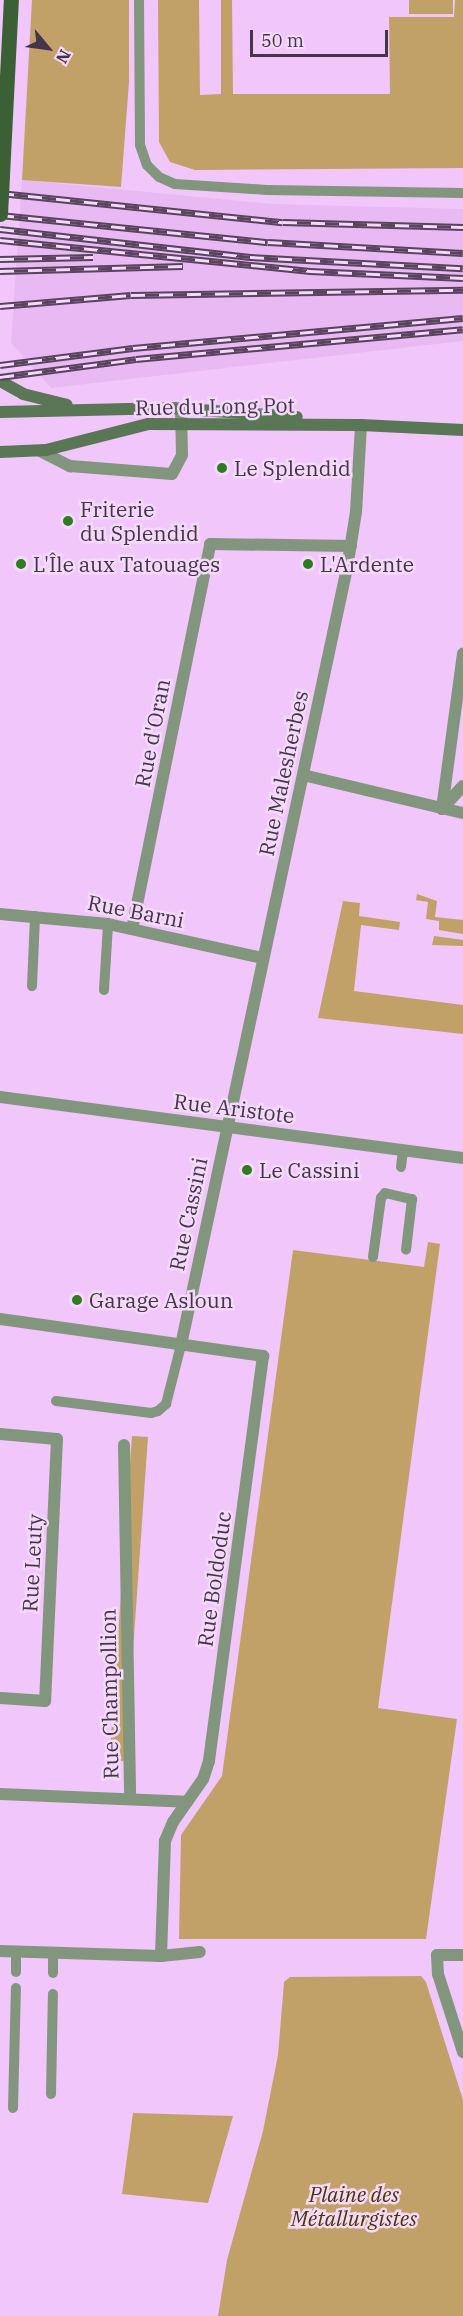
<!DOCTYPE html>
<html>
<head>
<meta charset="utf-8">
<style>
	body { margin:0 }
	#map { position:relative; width:463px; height:2316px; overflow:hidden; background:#f1c6fa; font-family:"IBM Plex Serif",serif }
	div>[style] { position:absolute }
	.built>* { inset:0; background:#e9b9f3 }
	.green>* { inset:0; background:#c2a168; transform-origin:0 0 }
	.lane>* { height:10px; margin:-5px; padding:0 5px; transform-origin:5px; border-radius:5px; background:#82967e }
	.street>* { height:12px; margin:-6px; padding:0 6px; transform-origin:6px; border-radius:6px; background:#82967e }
	.secondary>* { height:12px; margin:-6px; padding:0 6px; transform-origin:6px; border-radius:6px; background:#597754 }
	.primary>* { height:15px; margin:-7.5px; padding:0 7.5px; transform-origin:7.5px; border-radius:7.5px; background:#3c6035 }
	.rail>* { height:7px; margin-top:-3.5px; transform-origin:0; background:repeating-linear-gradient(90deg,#f4dafa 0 14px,#59445d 0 28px); box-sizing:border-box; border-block:2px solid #59445d }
	.primary-bridge>* { height:15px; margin:-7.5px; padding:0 7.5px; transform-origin:7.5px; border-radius:7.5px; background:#3c6035 }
	.dots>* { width:16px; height:16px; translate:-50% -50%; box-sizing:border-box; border:3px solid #f4dafa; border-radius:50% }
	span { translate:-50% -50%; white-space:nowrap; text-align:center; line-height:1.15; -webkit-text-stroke:5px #f4dafa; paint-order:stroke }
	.street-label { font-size:21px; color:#463449 }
	.poi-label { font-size:21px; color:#463449 }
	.left { translate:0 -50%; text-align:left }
	.park-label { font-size:21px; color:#4d3400; font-style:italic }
	.north { position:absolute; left:18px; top:18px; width:60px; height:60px; -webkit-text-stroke:4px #f4dafa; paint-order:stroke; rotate:119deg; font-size:16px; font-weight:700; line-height:24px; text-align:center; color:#463449 }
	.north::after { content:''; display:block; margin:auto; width:21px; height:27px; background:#463449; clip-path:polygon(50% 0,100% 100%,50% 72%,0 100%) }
	.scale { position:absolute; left:250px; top:30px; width:138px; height:27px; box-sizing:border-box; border:3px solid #463449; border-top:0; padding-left:8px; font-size:18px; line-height:21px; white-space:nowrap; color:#463449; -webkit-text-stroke:4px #f4dafa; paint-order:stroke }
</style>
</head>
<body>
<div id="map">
	<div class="built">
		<i style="clip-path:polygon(22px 180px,272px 204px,463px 209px,463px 341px,51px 388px,11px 343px)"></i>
	</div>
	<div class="green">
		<i style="clip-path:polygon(32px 0,129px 0,129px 82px,121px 187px,22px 180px)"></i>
		<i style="clip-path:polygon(158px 0,199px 0,200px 95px,221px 94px,221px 0,232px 0,233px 94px,390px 94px,389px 17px,454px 17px,455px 0,463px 0,463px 168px,195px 170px,170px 162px,159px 142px)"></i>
		<i style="left:409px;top:0;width:44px;height:14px"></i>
		<i style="clip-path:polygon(417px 894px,437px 901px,435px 917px,463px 920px,463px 934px,439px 930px,439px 921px,426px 919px,428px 902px,416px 900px)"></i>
		<i style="clip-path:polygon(343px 901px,360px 903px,359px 916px,400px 922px,399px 930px,361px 925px,354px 991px,463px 1005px,463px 1034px,318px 1018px)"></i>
		<i style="clip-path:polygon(434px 936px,463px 940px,463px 946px,432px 945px)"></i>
		<i style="clip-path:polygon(428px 1242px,440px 1244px,378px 1708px,457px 1719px,426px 1939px,179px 1939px,181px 1835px,222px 1776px,293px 1250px,424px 1267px)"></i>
		<i style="left:132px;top:1436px;width:16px;height:325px;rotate:4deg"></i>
		<i style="clip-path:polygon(421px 1976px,426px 1982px,463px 2100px,463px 2316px,218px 2316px,227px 2260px,263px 2131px,278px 2055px,284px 1982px,290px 1977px)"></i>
		<i style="clip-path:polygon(133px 2113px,233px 2116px,208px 2203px,122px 2194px)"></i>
	</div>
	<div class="lane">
		<i style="left:139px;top:0;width:145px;rotate:89.6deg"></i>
		<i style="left:140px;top:145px;width:21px;rotate:71deg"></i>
		<i style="left:147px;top:165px;width:17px;rotate:45deg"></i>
		<i style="left:159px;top:177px;width:17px;rotate:24deg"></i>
		<i style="left:175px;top:184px;width:92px;rotate:3.7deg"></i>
		<i style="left:267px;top:190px;width:196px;rotate:0.9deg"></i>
		<i style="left:32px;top:986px;width:70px;rotate:-87.5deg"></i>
		<i style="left:104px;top:990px;width:66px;rotate:-86.5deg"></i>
		<i style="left:401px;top:1167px;width:17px;rotate:-83deg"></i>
		<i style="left:373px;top:1257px;width:60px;rotate:-82.3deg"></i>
		<i style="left:381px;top:1198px;width:6px;rotate:-51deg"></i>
		<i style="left:385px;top:1193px;width:28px;rotate:13deg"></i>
		<i style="left:412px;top:1199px;width:51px;rotate:96.7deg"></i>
		<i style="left:56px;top:1401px;width:96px;rotate:7.2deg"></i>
		<i style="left:151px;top:1413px;width:7px;rotate:-16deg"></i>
		<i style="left:158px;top:1411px;width:11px;rotate:-41deg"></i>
		<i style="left:166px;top:1404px;width:61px;rotate:-75.7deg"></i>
		<i style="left:16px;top:1972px;width:21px;rotate:-90deg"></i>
		<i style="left:53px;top:1973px;width:21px;rotate:-90deg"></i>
		<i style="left:51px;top:2094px;width:100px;rotate:-88.9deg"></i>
		<i style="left:13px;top:2108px;width:120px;rotate:-88.6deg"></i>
	</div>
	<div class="street">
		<i style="left:40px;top:451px;width:34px;rotate:27deg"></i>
		<i style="left:70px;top:466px;width:102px;rotate:4.5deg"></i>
		<i style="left:172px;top:474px;width:21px;rotate:-62deg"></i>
		<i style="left:182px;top:455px;width:46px;rotate:-91.2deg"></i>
		<i style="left:303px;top:775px;width:164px;rotate:13.4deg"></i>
		<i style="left:442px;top:809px;width:157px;rotate:-82.3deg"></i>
		<i style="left:442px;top:809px;width:31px;rotate:-48deg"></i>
		<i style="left:0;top:914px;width:108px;rotate:5.3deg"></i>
		<i style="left:108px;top:924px;width:158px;rotate:12.4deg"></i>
		<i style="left:132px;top:929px;width:393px;rotate:-78.5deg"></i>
		<i style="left:210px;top:544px;width:141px;rotate:0.8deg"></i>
		<i style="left:0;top:1097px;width:467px;rotate:7.5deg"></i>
		<i style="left:0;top:1319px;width:266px;rotate:8deg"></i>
		<i style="left:263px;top:1356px;width:409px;rotate:97.6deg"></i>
		<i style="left:209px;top:1761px;width:19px;rotate:108deg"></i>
		<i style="left:203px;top:1779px;width:52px;rotate:124.9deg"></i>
		<i style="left:173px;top:1822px;width:21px;rotate:113deg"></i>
		<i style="left:165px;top:1841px;width:115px;rotate:92deg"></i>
		<i style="left:181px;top:1345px;width:795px;rotate:-77.94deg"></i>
		<i style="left:347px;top:568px;width:57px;rotate:-80.9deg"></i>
		<i style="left:356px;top:512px;width:87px;rotate:-86.7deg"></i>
		<i style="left:0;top:1434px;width:57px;rotate:5deg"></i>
		<i style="left:57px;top:1439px;width:262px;rotate:92.6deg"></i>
		<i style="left:45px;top:1701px;width:45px;rotate:-176.2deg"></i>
		<i style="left:124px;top:1445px;width:353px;rotate:89deg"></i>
		<i style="left:0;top:1794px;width:187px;rotate:2.4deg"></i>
		<i style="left:0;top:1951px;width:161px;rotate:1.8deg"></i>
		<i style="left:161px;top:1956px;width:39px;rotate:-6deg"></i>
		<i style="left:463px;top:1955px;width:26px;rotate:180deg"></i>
		<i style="left:437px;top:1955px;width:19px;rotate:87deg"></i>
		<i style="left:438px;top:1974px;width:82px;rotate:72.2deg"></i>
	</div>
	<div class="secondary">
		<i style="left:0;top:381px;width:26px;rotate:29deg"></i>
		<i style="left:23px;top:394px;width:45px;rotate:14deg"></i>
		<i style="left:0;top:412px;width:171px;rotate:-1.3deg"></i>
		<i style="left:171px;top:408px;width:126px;rotate:4.1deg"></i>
		<i style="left:0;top:452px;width:46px;rotate:-2.5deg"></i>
		<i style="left:46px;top:450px;width:105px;rotate:-14.3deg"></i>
		<i style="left:148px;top:424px;width:213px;rotate:0.3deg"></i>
		<i style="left:361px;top:425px;width:102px;rotate:2.8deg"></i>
	</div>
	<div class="primary">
		<i style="left:2px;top:175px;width:175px;rotate:-87.1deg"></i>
	</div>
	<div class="rail">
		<i style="left:0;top:193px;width:284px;rotate:5.9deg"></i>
		<i style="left:283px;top:222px;width:180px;rotate:1.6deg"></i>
		<i style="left:0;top:215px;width:269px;rotate:5.8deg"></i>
		<i style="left:268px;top:242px;width:195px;rotate:3.2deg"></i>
		<i style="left:0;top:229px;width:252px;rotate:6.4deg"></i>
		<i style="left:250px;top:257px;width:213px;rotate:3deg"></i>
		<i style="left:0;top:240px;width:312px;rotate:5.7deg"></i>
		<i style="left:310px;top:271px;width:153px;rotate:2.6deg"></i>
		<i style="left:0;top:259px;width:93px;rotate:-1.2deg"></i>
		<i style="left:0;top:271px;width:183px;rotate:-1.6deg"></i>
		<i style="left:0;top:306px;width:131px;rotate:-4.8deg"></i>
		<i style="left:131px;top:295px;width:332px;rotate:-0.9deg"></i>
		<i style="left:0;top:365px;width:134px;rotate:-7.3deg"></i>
		<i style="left:133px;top:348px;width:331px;rotate:-5.2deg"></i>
		<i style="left:0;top:377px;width:137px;rotate:-7.5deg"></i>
		<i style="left:136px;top:359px;width:328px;rotate:-5.2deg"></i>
	</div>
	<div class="primary-bridge">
		<i style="left:0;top:214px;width:39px;rotate:-87deg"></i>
	</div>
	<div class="dots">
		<i style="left:222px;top:468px;background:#307a1f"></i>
		<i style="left:68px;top:521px;background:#307a1f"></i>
		<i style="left:21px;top:564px;background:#307a1f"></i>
		<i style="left:308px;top:564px;background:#307a1f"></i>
		<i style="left:247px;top:1170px;background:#307a1f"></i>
		<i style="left:77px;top:1300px;background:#307a1f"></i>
	</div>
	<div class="street-label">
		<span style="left:215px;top:406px;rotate:-1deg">Rue du Long Pot</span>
		<span style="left:152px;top:733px;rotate:-79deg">Rue d'Oran</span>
		<span style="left:283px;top:773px;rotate:-78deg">Rue Malesherbes</span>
		<span style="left:136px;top:911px;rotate:11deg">Rue Barni</span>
		<span style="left:234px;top:1108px;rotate:7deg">Rue Aristote</span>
		<span style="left:188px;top:1214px;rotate:-78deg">Rue Cassini</span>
		<span style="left:32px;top:1563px;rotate:-87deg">Rue Leuty</span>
		<span style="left:214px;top:1579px;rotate:-82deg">Rue Boldoduc</span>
		<span style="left:109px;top:1694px;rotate:-91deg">Rue Champollion</span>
	</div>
	<div class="poi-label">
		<span class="left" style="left:234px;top:468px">Le Splendid</span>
		<span class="left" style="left:80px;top:521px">Friterie<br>du Splendid</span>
		<span class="left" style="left:33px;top:564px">L'Île aux Tatouages</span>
		<span class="left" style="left:320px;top:564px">L'Ardente</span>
		<span class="left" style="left:259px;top:1170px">Le Cassini</span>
		<span class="left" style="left:89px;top:1300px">Garage Asloun</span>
	</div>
	<div class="park-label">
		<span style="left:354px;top:2206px">Plaine des<br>Métallurgistes</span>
	</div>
	<div class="north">N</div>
	<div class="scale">50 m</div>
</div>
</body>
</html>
